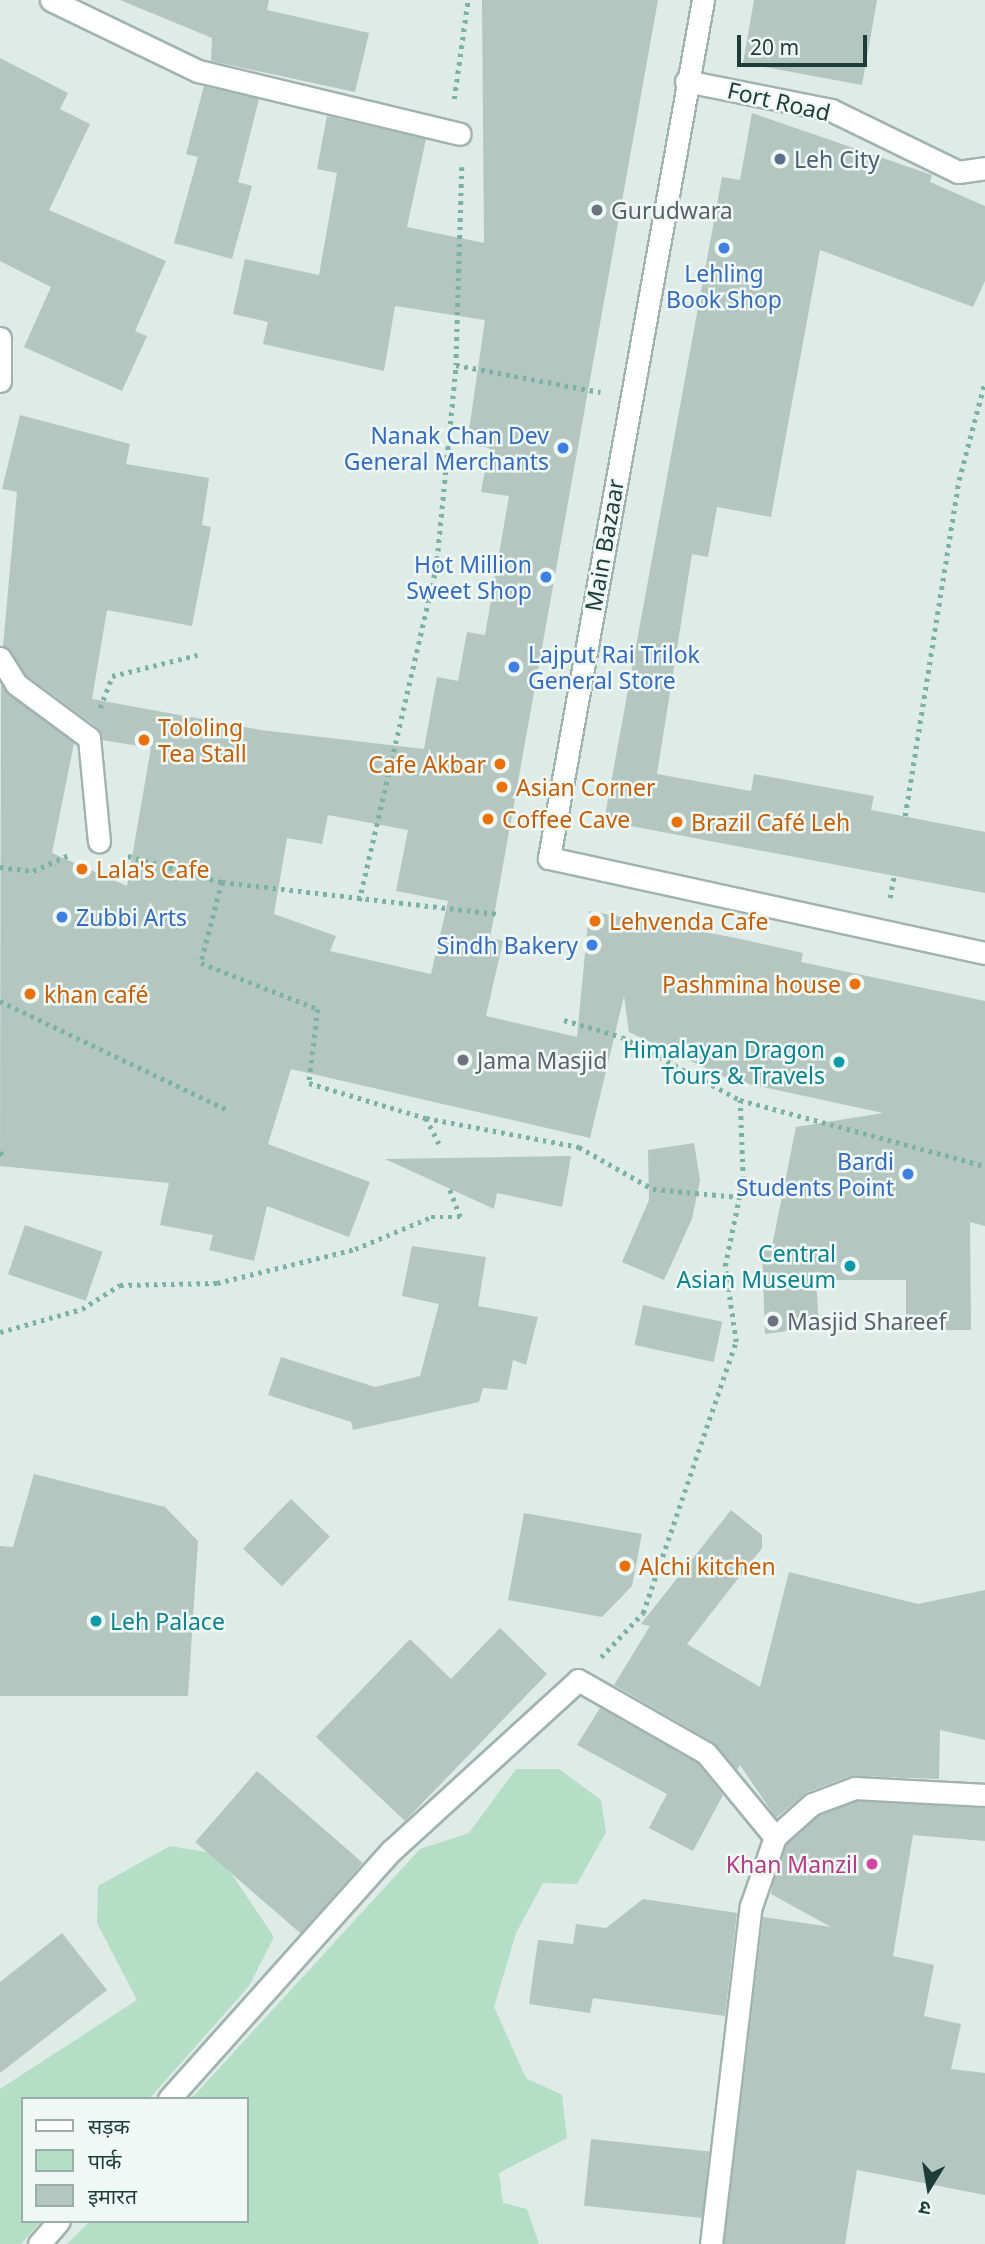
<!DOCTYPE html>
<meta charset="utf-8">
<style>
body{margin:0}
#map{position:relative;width:985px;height:2244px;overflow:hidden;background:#deebe7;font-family:"Noto Sans","Noto Sans Devanagari",sans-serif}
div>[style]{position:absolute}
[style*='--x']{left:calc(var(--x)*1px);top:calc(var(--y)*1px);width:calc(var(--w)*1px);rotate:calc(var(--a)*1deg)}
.green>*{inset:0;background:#b5dec6}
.building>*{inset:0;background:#b3c6c0;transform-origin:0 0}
.path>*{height:4.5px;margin-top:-2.25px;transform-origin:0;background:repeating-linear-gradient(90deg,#7cb1a8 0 3.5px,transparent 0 8.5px)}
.roads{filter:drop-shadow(2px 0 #a1b3af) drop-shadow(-2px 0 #a1b3af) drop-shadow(0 2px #a1b3af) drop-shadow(0 -2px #a1b3af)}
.lane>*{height:21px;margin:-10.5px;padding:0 10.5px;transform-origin:10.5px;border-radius:10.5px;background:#fff}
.street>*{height:21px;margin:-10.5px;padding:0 10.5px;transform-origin:10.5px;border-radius:10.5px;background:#fff}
.dots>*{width:19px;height:19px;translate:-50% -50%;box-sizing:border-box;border:4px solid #eff8f4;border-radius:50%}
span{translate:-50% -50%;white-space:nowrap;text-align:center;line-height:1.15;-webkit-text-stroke:5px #eff8f4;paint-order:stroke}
.street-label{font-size:23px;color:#1e3c38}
.service-label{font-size:23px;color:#4e5e75}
.left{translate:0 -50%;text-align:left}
.worship-label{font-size:23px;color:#5b616d}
.shop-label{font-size:23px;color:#366cbe}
.right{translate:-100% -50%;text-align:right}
.food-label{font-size:23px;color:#c56008}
.culture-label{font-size:23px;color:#0d838f}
.hotel-label{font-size:23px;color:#b23c85}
.legend{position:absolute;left:21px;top:2097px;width:228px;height:126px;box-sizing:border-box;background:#eff8f4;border:2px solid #9bada9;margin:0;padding:9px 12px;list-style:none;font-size:21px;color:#1e3c38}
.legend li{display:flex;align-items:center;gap:14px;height:35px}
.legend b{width:35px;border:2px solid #9bada9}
.north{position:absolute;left:894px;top:2153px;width:70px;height:70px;-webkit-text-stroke:5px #eff8f4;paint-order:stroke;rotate:191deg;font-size:19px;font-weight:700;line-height:28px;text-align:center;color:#1e3c38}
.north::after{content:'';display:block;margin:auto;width:24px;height:32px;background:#1e3c38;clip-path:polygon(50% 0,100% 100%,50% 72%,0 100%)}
.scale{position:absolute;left:737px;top:35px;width:130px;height:32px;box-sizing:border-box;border:4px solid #1e3c38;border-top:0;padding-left:9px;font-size:21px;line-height:24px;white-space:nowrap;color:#1e3c38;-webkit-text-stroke:5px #eff8f4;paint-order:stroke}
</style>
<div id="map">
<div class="green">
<i style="clip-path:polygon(516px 1769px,559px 1769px,601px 1800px,606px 1832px,577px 1884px,543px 1883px,516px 1933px,494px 2007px,526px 2078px,562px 2095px,567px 2138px,499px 2173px,503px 2203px,527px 2209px,539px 2244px,67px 2244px,90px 2221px,247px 2221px,247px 2099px,191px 2099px,420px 1849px,469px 1833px)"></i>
<i style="clip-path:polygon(170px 1846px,218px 1854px,274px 1937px,249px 1986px,149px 2099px,23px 2099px,23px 2221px,41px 2221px,21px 2244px,0 2244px,0 2089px,137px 2000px,97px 1923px,98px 1886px)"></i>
</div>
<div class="building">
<i style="clip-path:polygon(120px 0,269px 0,267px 10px,369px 33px,355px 92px,211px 61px,212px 38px)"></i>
<i style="clip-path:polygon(evenodd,482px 0,658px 0,490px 938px,503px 941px,486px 1016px,577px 1037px,589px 911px,736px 938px,803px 953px,801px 962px,985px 1001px,985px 1226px,970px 1222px,971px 1330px,906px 1330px,906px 1280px,816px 1280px,819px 1327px,765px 1334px,762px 1250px,771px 1251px,796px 1127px,883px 1113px,731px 1080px,629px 1032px,624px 996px,590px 1138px,291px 1069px,268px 1144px,370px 1182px,349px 1237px,267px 1206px,254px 1261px,209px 1250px,213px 1235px,160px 1225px,169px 1183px,0 1166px,1px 685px,74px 743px,52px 853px,127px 886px,151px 748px,102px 740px,97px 727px,26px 675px,3px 646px,17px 492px,2px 489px,20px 415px,130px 444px,126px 464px,209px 478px,202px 525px,211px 527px,192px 626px,107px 610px,92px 699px,261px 730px,424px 749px,437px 677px,458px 681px,467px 632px,485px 635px,509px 496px,481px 492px,489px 448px,467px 444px,485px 320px,395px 306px,384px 371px,263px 344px,268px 322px,233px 314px,245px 259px,319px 275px,337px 173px,317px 169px,327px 116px,426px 139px,407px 227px,484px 243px,482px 0,328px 815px,408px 830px,396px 891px,448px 901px,431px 974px,330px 951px,336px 936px,274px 914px,287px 838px,322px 844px,328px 815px)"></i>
<i style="clip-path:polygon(754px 0,877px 0,862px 85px,743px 63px)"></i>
<i style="clip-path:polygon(0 58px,68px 93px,60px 109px,90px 124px,49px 210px,166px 261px,135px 331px,147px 336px,122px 391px,24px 347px,51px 287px,0 261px)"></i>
<i style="clip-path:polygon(204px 86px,259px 99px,238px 182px,252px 186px,232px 259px,174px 243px,198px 157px,186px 154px)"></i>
<i style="clip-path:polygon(752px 113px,932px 175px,930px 182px,985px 206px,985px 281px,973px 307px,820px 250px,771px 517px,717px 507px,708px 557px,692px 554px,657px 774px,751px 791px,754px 774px,874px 796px,871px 810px,985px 832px,985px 893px,604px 821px,722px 177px,740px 180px)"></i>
<i style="clip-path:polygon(694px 1143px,700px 1180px,692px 1219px,664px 1280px,622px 1262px,649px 1200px,648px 1150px)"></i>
<i style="clip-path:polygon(571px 1156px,562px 1207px,497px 1193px,494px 1209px,385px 1159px)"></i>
<i style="left:25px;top:1225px;width:82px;height:52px;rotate:19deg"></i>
<i style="clip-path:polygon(412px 1246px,486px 1257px,478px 1306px,538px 1317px,526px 1365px,513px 1360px,507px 1390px,483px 1388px,479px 1402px,353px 1430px,351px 1422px,268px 1395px,281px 1357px,375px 1387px,420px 1376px,439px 1304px,402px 1296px)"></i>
<i style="left:643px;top:1305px;width:81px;height:41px;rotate:12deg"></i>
<i style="clip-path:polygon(34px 1474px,165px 1507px,198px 1541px,188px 1696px,0 1696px,0 1546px,13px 1547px)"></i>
<i style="left:291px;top:1499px;width:54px;height:69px;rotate:44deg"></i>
<i style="clip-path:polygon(731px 1510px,762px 1535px,762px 1548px,687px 1644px,760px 1687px,789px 1572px,918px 1604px,985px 1590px,985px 1740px,940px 1730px,939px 1779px,851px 1776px,807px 1792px,776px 1818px,740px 1765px,737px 1770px,713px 1742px,614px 1685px,650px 1626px,641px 1624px)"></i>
<i style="clip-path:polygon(524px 1513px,642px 1534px,632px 1586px,602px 1617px,508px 1600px)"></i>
<i style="clip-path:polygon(500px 1628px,547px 1674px,405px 1821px,316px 1737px,410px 1639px,451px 1679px)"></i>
<i style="clip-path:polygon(600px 1708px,697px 1763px,723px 1795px,693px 1851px,649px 1828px,667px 1794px,577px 1745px)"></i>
<i style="left:257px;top:1771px;width:140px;height:94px;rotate:41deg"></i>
<i style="clip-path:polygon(857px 1801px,985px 1808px,985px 1841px,913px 1835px,893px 1956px,934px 1965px,924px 2016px,961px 2024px,951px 2069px,985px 2073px,985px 2195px,857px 2170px,845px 2244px,724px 2244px,763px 1917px,831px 1927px,771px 1894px,773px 1882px,786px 1845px,819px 1815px)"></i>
<i style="clip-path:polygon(643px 1899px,737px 1913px,725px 2016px,593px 1998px,590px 2013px,529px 2004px,538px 1940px,573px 1944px,576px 1924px,606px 1928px)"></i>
<i style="clip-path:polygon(62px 1933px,107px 1990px,0 2073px,0 1982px)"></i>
<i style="left:591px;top:2139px;width:119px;height:67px;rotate:6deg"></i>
</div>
<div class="path">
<i style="--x:454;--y:99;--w:100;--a:-82"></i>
<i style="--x:462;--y:167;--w:198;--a:91.7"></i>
<i style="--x:456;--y:365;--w:147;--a:10.6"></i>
<i style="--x:100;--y:708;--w:34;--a:-69"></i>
<i style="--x:112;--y:676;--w:88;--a:-13.9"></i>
<i style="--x:905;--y:816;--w:340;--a:-80.9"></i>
<i style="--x:959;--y:480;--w:102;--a:-75.3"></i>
<i style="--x:128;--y:856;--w:98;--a:15.5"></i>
<i style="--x:222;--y:882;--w:278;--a:6.6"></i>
<i style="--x:0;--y:867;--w:33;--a:7"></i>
<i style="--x:33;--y:871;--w:39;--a:-24"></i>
<i style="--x:222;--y:882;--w:84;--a:104.5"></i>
<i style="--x:201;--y:963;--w:126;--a:21.5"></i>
<i style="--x:318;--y:1009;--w:75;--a:96.9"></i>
<i style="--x:309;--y:1083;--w:122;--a:16.7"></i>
<i style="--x:426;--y:1118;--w:29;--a:63"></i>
<i style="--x:890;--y:898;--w:22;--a:-80"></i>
<i style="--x:359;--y:901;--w:342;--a:-77"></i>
<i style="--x:436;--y:568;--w:204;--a:-84.4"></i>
<i style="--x:0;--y:1001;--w:252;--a:25.6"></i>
<i style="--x:564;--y:1020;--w:60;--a:16.3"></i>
<i style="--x:622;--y:1037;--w:134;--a:28.1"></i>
<i style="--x:426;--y:1118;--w:156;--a:10.7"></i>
<i style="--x:579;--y:1147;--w:85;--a:29.6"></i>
<i style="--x:653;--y:1189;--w:86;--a:5.3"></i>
<i style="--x:0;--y:1152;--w:6;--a:45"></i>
<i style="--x:0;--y:1332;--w:85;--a:-15.7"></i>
<i style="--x:82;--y:1309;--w:45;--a:-32.3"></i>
<i style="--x:120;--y:1285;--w:97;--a:-1.2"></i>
<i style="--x:217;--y:1283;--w:142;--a:-13.8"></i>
<i style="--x:355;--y:1249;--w:82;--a:-22.8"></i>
<i style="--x:431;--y:1217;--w:29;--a:0"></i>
<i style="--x:460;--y:1217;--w:31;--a:-111"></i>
<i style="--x:601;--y:1657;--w:61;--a:-46.3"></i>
<i style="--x:643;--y:1613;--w:287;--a:-71.1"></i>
<i style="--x:736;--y:1342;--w:77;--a:-98.2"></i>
<i style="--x:725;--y:1266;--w:89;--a:-78.3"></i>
<i style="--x:743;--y:1179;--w:79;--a:-92.2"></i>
<i style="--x:740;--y:1100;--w:254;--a:15.1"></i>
</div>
<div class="roads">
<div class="lane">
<i style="--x:169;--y:2099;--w:333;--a:-48.2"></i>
<i style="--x:391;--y:1851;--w:253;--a:-42.4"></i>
<i style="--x:39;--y:2244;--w:30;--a:-49"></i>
<i style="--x:711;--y:2244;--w:340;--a:-83.3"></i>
<i style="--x:751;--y:1906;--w:73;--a:-70.8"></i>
</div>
<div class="street">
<i style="--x:51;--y:0;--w:163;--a:25.8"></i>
<i style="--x:198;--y:71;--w:269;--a:13.5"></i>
<i style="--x:703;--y:0;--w:872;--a:100.18"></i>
<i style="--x:549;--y:858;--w:446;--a:12.3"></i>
<i style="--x:686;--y:81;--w:148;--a:11.3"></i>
<i style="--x:831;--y:110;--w:141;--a:26"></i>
<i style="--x:958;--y:172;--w:27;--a:-8"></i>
<i style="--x:0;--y:338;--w:43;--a:90"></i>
<i style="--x:0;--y:658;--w:31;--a:58"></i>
<i style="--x:16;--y:684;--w:91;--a:36.5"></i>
<i style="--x:89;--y:738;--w:104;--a:84.5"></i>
<i style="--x:578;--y:1680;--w:147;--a:29.7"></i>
<i style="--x:706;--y:1753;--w:109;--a:50.6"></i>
<i style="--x:775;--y:1837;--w:50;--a:-41.7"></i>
<i style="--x:812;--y:1804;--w:46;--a:-20.4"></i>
<i style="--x:855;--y:1788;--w:130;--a:3.1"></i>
</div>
</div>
<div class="dots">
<i style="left:780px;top:159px;background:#5c6f8a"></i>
<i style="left:597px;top:210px;background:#6b7280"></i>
<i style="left:724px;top:248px;background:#3f7fe0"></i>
<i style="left:563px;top:448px;background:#3f7fe0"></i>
<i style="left:546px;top:577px;background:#3f7fe0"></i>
<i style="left:514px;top:667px;background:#3f7fe0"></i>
<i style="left:144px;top:740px;background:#e8710a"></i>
<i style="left:500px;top:764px;background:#e8710a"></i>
<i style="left:502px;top:787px;background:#e8710a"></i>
<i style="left:488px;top:819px;background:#e8710a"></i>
<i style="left:677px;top:822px;background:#e8710a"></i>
<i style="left:82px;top:869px;background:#e8710a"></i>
<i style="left:62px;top:917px;background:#3f7fe0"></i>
<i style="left:595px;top:921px;background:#e8710a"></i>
<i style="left:592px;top:945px;background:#3f7fe0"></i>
<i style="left:855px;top:984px;background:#e8710a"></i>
<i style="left:30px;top:994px;background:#e8710a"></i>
<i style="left:463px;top:1060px;background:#6b7280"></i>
<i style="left:839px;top:1062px;background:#0f9aa8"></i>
<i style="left:908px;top:1174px;background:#3f7fe0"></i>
<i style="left:850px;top:1266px;background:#0f9aa8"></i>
<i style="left:773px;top:1321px;background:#6b7280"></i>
<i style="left:625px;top:1566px;background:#e8710a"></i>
<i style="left:96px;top:1621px;background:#0f9aa8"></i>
<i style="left:872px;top:1864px;background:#d1479c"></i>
</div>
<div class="street-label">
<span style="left:779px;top:101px;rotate:13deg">Fort Road</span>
<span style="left:604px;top:545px;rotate:-80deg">Main Bazaar</span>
</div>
<div class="service-label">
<span class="left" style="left:794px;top:159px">Leh City</span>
</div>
<div class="worship-label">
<span class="left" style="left:611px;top:210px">Gurudwara</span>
<span class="left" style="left:477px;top:1060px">Jama Masjid</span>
<span class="left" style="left:787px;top:1321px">Masjid Shareef</span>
</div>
<div class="shop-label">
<span style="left:724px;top:286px">Lehling<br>Book Shop</span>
<span class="right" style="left:549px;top:448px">Nanak Chan Dev<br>General Merchants</span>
<span class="right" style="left:532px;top:577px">Hot Million<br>Sweet Shop</span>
<span class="left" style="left:528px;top:667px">Lajput Rai Trilok<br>General Store</span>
<span class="left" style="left:76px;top:917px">Zubbi Arts</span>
<span class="right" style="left:578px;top:945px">Sindh Bakery</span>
<span class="right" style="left:894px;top:1174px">Bardi<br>Students Point</span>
</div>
<div class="food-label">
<span class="left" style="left:158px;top:740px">Tololing<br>Tea Stall</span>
<span class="right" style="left:486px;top:764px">Cafe Akbar</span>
<span class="left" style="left:516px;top:787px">Asian Corner</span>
<span class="left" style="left:502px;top:819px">Coffee Cave</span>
<span class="left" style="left:691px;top:822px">Brazil Café Leh</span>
<span class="left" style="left:96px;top:869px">Lala's Cafe</span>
<span class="left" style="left:609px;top:921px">Lehvenda Cafe</span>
<span class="right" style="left:841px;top:984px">Pashmina house</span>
<span class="left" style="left:44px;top:994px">khan café</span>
<span class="left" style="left:639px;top:1566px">Alchi kitchen</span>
</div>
<div class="culture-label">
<span class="right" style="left:825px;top:1062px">Himalayan Dragon<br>Tours &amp; Travels</span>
<span class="right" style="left:836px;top:1266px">Central<br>Asian Museum</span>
<span class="left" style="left:110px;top:1621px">Leh Palace</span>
</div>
<div class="hotel-label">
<span class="right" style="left:858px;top:1864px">Khan Manzil</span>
</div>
<ul class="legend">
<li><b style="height:9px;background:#fff"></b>सड़क</li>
<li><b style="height:19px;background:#b5dec6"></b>पार्क</li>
<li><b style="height:19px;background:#b3c6c0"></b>इमारत</li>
</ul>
<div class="north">उ</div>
<div class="scale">20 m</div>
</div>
